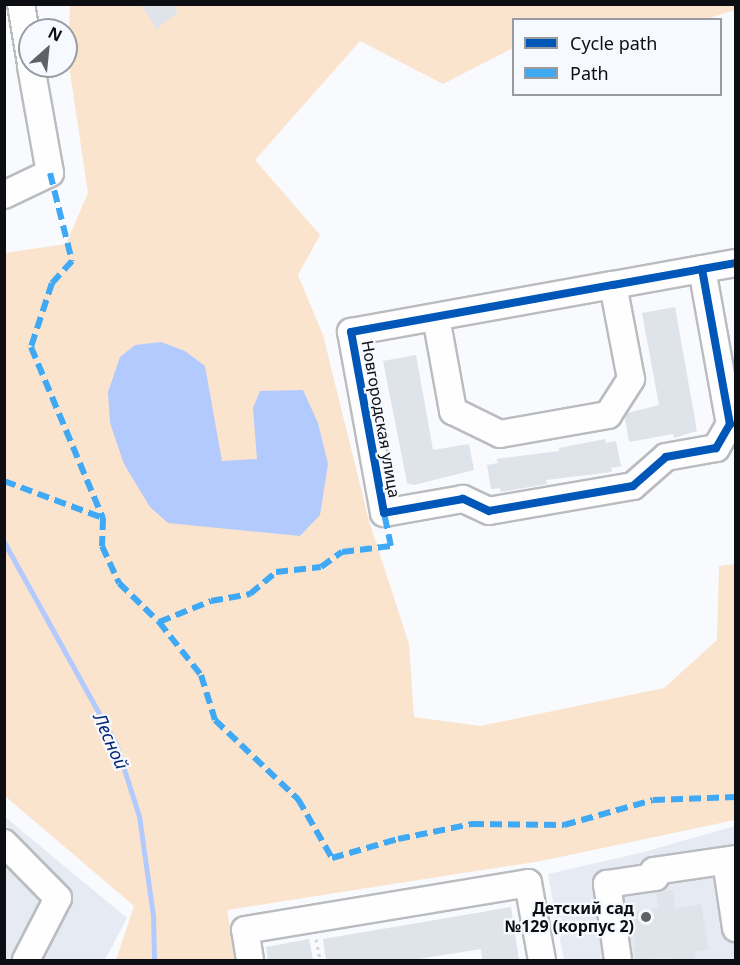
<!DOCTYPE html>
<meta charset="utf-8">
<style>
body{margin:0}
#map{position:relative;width:740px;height:965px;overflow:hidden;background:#f8fafd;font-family:"Noto Sans",sans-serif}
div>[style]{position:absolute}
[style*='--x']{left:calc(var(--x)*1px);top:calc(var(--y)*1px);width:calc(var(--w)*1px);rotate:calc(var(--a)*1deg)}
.built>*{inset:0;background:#e6ebf3}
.green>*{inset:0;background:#fbe4cd}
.water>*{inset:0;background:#b2cafe}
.stream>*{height:5px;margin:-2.5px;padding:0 2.5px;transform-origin:2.5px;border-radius:2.5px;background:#b2cafe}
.building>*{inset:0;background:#dfe3ea}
.path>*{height:3px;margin-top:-1.5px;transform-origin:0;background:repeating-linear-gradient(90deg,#d5d5d7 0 3px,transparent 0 7.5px)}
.roads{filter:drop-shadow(2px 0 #babcc0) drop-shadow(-2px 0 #babcc0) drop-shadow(0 2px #babcc0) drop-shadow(0 -2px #babcc0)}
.minor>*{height:26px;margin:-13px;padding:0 13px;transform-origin:13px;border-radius:13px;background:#fefeff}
.quiet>*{height:6px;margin-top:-3px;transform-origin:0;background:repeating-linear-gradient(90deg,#3fa9f5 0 12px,transparent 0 18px)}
.cycleway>*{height:8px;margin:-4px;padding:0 4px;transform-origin:4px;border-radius:4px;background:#0057b8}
.dots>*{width:16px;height:16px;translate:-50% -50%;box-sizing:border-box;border:3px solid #f6f9ff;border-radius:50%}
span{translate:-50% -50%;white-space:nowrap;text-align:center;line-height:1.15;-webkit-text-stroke:4.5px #f6f9ff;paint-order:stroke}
.street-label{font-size:16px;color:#0c0e13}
.poi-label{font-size:16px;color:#0c0e13;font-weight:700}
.right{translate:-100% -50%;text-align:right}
.water-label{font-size:18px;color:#072372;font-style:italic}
.frame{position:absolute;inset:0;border:6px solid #0c0e13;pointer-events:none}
.legend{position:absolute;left:512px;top:18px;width:210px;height:78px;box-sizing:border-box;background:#f6f9ff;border:2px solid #989ba1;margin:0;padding:8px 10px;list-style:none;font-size:18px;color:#0c0e13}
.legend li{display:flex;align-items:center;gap:12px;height:30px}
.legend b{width:30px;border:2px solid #989ba1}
.north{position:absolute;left:18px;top:18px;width:60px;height:60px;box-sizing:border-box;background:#f6f9ff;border:2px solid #989ba1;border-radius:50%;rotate:27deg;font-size:16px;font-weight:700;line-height:24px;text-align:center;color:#0c0e13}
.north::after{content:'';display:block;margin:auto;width:21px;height:27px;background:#5f6165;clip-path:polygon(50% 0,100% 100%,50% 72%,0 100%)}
</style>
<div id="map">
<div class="built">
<i style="clip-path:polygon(4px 816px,127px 918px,105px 960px,5px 960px)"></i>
<i style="clip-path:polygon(735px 826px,735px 960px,564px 960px,548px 874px,640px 853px)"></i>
</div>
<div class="green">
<i style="clip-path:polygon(70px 5px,735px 5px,735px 10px,706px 19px,514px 20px,513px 48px,443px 84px,360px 41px,255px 160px,320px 235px,298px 275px,323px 335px,369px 521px,409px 644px,414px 717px,480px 726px,664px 688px,717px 640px,719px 566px,735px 564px,735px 820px,541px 861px,227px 910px,235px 960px,116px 960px,134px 906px,5px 796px,5px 253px,66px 244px,88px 193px,68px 59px)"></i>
</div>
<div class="water">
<i style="clip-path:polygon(161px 342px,185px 351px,205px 366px,222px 461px,257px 459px,253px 408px,260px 391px,303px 390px,318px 423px,328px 464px,320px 515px,300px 536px,168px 523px,150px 507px,124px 464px,110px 423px,108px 392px,120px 357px,135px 345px)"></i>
</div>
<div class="stream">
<i style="--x:4;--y:542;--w:231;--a:61"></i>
<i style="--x:116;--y:744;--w:76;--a:72.3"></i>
<i style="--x:139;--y:816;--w:100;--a:82"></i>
<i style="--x:153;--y:915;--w:45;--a:88.7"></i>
</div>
<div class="building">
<i style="clip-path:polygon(141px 4px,173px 4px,178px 13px,156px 29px)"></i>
<i style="clip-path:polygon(675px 307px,697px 431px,674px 438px,673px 434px,629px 442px,624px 414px,659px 405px,642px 313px)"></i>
<i style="clip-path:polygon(416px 355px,433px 450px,469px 444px,474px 470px,414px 485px,407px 483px,383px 361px)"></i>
<i style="clip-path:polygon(605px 439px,606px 443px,616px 441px,621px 466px,611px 468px,612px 472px,546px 480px,547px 484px,501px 492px,500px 488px,491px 489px,487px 465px,498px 463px,497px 459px,559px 451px,559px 448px)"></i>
<i style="clip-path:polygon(673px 890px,675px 909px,701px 904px,709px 950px,695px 952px,696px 960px,670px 960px,670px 957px,635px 960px,633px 946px,636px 946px,628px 913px,659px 908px,656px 893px)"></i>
<i style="clip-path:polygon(511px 907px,519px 960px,482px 960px,481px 949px,412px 960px,326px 960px,323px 939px)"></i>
<i style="clip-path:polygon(309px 939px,313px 960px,268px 960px,266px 947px)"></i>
</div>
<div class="path">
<i style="--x:316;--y:939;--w:21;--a:79"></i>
</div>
<div class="roads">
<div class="minor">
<i style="--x:21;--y:4;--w:55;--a:80.5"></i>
<i style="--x:4;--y:195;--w:51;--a:-25.6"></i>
<i style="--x:50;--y:173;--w:109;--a:-100.1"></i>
<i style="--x:702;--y:269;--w:158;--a:79.8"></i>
<i style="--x:730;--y:424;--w:28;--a:120"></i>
<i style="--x:716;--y:448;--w:51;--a:169.8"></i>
<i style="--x:666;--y:457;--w:44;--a:138.7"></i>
<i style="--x:633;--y:486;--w:146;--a:170.2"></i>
<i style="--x:489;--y:511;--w:29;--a:-155"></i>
<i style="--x:463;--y:499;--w:80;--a:170"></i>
<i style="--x:384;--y:513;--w:184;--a:-100.3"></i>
<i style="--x:351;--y:332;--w:266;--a:-10.2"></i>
<i style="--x:613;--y:285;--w:90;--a:-10.2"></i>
<i style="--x:702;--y:269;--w:35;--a:-10"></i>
<i style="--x:436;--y:317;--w:96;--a:79.7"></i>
<i style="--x:453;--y:411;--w:52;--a:26.1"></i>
<i style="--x:500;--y:434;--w:110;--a:-10"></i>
<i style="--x:608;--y:415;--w:43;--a:-57.4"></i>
<i style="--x:631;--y:379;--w:96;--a:-100.8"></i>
<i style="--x:4;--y:843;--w:77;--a:45.5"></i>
<i style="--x:58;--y:898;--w:70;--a:117.3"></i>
<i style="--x:726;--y:861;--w:68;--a:81.5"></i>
<i style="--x:250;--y:960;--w:30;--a:-99"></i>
<i style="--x:245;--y:930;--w:287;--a:-9.4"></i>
<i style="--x:528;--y:883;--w:78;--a:79.7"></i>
<i style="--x:618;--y:960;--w:77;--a:-98.2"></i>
<i style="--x:607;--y:884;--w:49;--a:-8.3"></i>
<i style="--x:655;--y:877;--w:6;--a:-99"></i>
<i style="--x:654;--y:871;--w:83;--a:-8.3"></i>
</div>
</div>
<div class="quiet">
<i style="--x:50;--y:173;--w:91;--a:76"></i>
<i style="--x:72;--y:261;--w:30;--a:132"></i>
<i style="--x:52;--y:283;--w:67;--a:108.2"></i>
<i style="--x:31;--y:347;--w:186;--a:67.2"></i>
<i style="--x:4;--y:481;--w:106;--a:20.5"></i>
<i style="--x:103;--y:518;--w:28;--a:92"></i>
<i style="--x:102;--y:546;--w:41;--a:65.3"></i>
<i style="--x:119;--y:583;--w:56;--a:44.3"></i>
<i style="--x:159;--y:622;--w:68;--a:51.6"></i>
<i style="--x:201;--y:675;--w:47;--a:72.7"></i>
<i style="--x:215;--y:720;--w:115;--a:43.6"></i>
<i style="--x:298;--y:799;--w:68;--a:60"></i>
<i style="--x:332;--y:858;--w:69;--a:-16.1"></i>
<i style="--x:398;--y:839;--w:76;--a:-11.5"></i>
<i style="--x:472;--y:824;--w:92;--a:0.6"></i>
<i style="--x:564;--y:825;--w:92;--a:-15.7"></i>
<i style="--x:653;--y:800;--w:83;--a:-2.1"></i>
<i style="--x:159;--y:622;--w:56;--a:-22"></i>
<i style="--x:211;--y:601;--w:40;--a:-10"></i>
<i style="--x:250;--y:594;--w:34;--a:-40"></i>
<i style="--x:276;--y:572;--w:45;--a:-6.3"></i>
<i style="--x:321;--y:567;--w:26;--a:-36"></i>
<i style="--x:342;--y:552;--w:49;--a:-7"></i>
<i style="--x:391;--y:546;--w:34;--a:-102"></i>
</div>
<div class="cycleway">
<i style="--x:702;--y:269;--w:158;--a:79.8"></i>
<i style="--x:730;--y:424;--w:28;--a:120"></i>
<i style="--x:716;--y:448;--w:51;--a:169.8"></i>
<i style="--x:666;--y:457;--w:44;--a:138.7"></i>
<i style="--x:633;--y:486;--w:146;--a:170.2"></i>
<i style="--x:489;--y:511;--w:29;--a:-155"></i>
<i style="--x:463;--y:499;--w:80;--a:170"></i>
<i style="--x:384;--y:513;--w:184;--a:-100.3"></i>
<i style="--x:351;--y:332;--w:266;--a:-10.2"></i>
<i style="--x:613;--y:285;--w:90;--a:-10.2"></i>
<i style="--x:702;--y:269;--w:35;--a:-10"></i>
</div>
<div class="dots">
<i style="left:646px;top:917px;background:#5f6165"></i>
</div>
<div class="street-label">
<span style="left:381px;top:419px;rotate:80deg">Новгородская улица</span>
</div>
<div class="poi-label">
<span class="right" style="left:634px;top:917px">Детский сад<br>№129 (корпус 2)</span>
</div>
<div class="water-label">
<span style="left:111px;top:741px;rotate:66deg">Лесной</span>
</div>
<div class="frame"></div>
<ul class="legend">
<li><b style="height:8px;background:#0057b8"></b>Cycle path</li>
<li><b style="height:8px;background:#3fa9f5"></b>Path</li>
</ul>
<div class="north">N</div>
</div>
